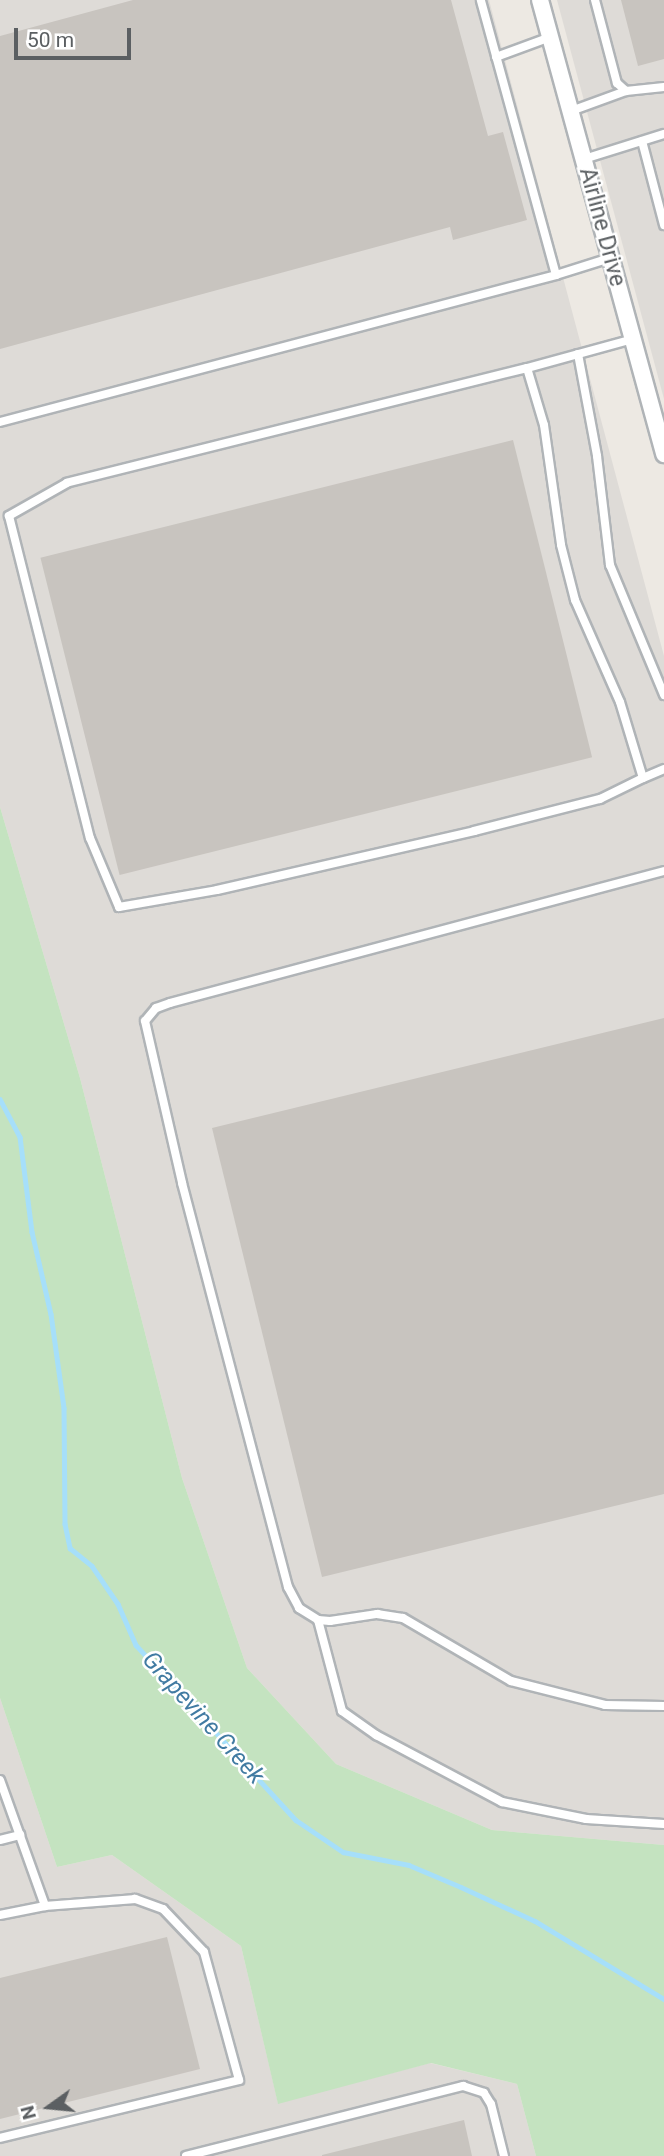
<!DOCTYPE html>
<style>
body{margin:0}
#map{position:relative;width:664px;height:2156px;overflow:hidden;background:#ede9e3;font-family:Roboto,sans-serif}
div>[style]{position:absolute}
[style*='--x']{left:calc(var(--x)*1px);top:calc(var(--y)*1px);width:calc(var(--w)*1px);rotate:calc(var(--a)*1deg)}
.industrial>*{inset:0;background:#dedbd7}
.green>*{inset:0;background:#c4e3c0}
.stream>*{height:4.5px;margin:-2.25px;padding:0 2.25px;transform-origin:2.25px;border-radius:2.25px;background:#a6dffa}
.building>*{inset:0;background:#c8c4bf;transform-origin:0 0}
.roads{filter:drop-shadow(2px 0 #b0b4b7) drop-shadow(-2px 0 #b0b4b7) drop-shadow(0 2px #b0b4b7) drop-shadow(0 -2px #b0b4b7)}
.service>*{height:8px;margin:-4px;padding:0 4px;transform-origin:4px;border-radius:4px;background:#fff}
.minor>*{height:16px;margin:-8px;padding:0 8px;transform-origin:8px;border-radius:8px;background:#fff}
span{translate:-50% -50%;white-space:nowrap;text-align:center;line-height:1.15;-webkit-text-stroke:5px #fff;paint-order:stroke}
.street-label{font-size:23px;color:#5b5f62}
.water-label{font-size:24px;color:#417ba2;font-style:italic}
.north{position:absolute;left:14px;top:2072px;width:70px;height:70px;-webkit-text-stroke:5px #fff;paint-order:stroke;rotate:255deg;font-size:19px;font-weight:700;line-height:28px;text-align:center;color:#5b5f62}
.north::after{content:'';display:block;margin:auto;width:24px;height:32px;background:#5b5f62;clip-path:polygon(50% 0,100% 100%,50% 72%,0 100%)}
.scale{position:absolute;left:14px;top:28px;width:117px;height:32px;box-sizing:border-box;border:4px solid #5b5f62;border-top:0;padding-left:9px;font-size:21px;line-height:24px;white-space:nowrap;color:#5b5f62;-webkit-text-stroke:5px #fff;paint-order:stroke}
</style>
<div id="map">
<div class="industrial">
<i style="clip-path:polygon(0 0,489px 0,664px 656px,664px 1845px,492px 1830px,336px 1764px,247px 1668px,182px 1478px,80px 1078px,0 807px)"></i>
<i style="clip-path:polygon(557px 0,664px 0,664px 399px)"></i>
<i style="clip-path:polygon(0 1698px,57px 1867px,112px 1855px,241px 1946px,278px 2103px,430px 2063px,517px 2084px,536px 2156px,0 2156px)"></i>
</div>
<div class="green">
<i style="clip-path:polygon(0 807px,80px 1078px,182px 1478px,247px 1668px,336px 1764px,492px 1830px,664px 1845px,664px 2156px,536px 2156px,517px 2084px,431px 2063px,278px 2104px,241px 1946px,112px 1855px,57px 1867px,0 1698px)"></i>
</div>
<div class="stream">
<i style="--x:0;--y:1099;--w:43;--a:62.2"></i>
<i style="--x:20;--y:1137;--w:96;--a:82.8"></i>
<i style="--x:32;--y:1232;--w:84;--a:77"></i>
<i style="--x:51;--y:1314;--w:95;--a:82.1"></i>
<i style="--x:64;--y:1408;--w:116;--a:89.5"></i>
<i style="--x:65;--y:1524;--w:25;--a:78"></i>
<i style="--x:70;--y:1548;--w:28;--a:39"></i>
<i style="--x:92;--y:1566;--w:46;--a:55.6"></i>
<i style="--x:118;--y:1604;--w:45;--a:66.3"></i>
<i style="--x:136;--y:1645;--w:237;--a:47.6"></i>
<i style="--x:296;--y:1820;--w:57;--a:34.2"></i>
<i style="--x:343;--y:1852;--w:67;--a:11.1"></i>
<i style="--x:409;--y:1865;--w:56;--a:22.9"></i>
<i style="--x:461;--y:1887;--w:81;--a:24.7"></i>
<i style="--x:535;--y:1921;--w:151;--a:31.2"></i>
</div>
<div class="building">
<i style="clip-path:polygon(133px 0,451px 0,488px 136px,503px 132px,527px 220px,453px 240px,450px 227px,0 349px,0 36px)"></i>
<i style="clip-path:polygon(621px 0,664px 0,664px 59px,638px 66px)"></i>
<i style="left:513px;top:440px;width:327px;height:487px;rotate:76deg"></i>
<i style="clip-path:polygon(664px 1018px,664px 1494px,322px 1577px,212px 1128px)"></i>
<i style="clip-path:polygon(167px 1937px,200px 2069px,0 2119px,0 1978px)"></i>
<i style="clip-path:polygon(464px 2120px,472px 2156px,322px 2156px,322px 2155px)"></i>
</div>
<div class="roads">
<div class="service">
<i style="--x:595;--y:0;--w:86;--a:75.2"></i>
<i style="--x:617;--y:83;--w:12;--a:42"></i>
<i style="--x:626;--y:91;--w:38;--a:-6"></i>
<i style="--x:496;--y:57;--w:58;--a:-20.3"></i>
<i style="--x:571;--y:111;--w:59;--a:-20"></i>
<i style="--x:642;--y:141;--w:87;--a:75.3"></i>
<i style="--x:584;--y:159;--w:84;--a:-17.4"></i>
<i style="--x:556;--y:275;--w:57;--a:-17.5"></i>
<i style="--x:633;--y:339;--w:110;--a:164.7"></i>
<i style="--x:527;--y:368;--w:59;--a:73.4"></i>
<i style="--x:544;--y:425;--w:121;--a:81.9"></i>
<i style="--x:561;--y:545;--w:57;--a:75.7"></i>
<i style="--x:575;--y:600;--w:111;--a:66.2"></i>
<i style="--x:620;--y:702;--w:79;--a:73.2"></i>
<i style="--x:643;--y:778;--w:23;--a:-23"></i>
<i style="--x:578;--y:354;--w:104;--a:79.4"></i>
<i style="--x:597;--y:456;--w:110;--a:83.2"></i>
<i style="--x:610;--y:565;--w:141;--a:67.4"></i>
<i style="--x:527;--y:368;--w:474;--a:166"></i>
<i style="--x:67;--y:483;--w:67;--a:150.4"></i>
<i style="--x:9;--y:516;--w:332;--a:75.9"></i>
<i style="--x:90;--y:838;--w:75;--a:67.2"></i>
<i style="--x:119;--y:907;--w:99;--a:-9.8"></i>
<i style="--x:217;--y:890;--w:264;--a:-12.9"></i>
<i style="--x:474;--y:831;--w:130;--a:-14.3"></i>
<i style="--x:600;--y:799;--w:48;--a:-26"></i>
<i style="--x:0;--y:422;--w:575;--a:-14.81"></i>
<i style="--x:556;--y:275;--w:285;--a:-105.3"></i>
<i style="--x:664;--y:871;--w:511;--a:165.04"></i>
<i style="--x:170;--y:1003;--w:15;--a:160"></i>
<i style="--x:156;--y:1008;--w:17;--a:130"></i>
<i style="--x:145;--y:1021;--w:166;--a:77.1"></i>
<i style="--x:182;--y:1183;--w:418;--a:75.3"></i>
<i style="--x:288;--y:1587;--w:24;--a:62"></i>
<i style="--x:299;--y:1608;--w:22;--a:32"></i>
<i style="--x:318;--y:1620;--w:12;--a:5"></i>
<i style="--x:330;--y:1621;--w:48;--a:-8.5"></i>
<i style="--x:377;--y:1614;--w:26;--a:9"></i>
<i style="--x:403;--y:1618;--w:125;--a:30.3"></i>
<i style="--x:511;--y:1681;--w:97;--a:14.3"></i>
<i style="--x:605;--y:1705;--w:59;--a:1"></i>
<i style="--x:318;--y:1620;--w:94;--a:75.2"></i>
<i style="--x:342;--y:1711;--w:42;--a:35.2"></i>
<i style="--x:376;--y:1735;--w:143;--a:28"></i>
<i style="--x:502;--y:1802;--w:86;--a:11.4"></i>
<i style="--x:586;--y:1819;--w:78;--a:3.7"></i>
<i style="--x:0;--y:1780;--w:134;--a:70.3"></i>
<i style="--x:45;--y:1906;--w:46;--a:168.7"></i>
<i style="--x:0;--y:1840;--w:21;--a:-14"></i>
<i style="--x:0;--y:2138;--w:246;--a:-13.6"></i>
<i style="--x:239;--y:2080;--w:133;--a:-105.3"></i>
<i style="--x:204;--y:1952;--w:59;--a:-133.6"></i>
<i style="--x:163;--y:1909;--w:30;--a:-160"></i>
<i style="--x:135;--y:1899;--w:90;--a:175.6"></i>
<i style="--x:186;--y:2156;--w:286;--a:-14.2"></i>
<i style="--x:463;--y:2086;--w:22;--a:18"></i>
<i style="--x:484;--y:2093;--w:13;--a:58"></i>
<i style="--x:491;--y:2104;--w:54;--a:76"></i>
</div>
<div class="minor">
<i style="--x:540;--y:0;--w:471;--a:74.7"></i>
</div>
</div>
<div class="street-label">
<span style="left:602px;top:227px;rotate:75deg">Airline Drive</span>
</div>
<div class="water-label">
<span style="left:203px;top:1718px;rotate:48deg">Grapevine Creek</span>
</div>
<div class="north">N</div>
<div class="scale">50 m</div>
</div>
